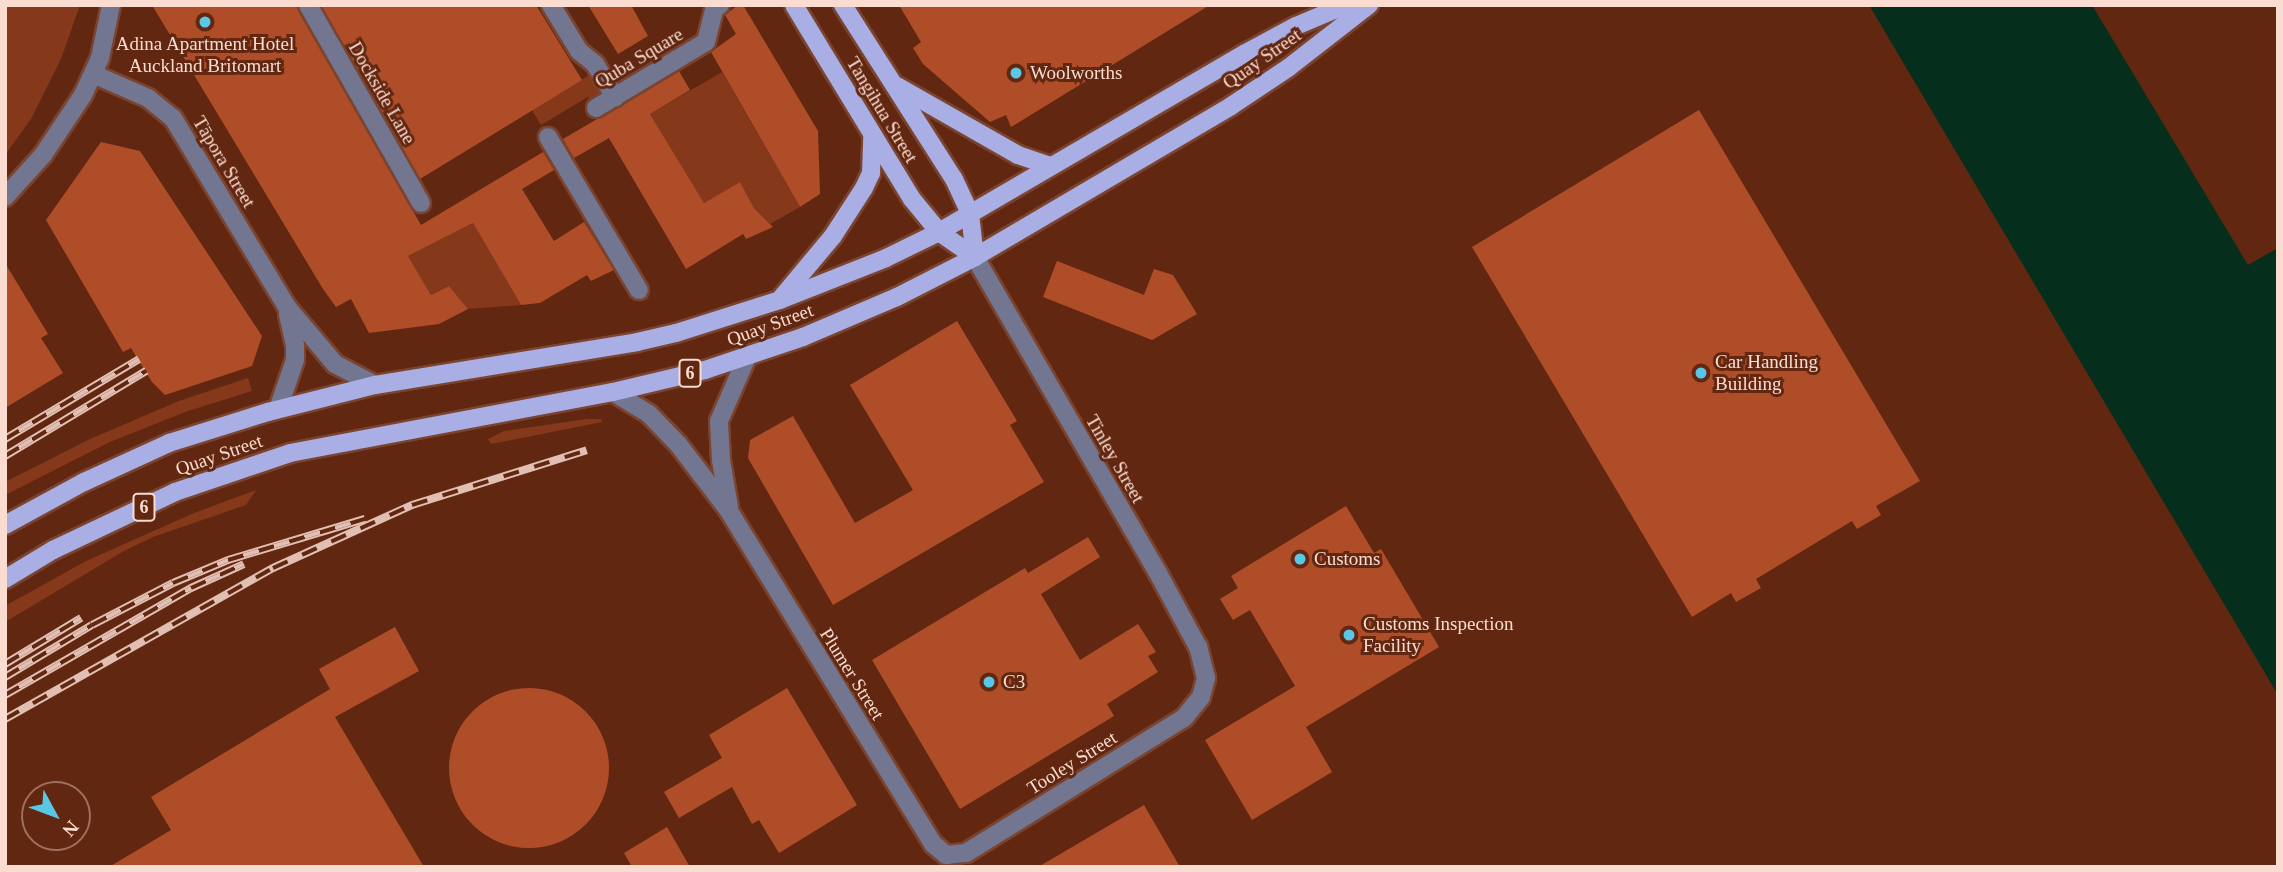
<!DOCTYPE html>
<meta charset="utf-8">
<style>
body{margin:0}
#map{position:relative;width:2283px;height:872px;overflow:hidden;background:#622711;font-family:"Times New Roman",serif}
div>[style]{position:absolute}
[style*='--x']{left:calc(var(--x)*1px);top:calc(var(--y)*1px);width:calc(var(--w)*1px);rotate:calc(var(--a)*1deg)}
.green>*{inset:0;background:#86381b}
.water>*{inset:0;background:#062e1d}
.building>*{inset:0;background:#b04d29}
.round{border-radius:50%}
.roads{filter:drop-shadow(2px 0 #7a4430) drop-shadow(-2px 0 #7a4430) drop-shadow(0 2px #7a4430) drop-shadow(0 -2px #7a4430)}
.minor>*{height:18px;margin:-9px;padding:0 9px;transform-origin:9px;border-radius:9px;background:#737691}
.major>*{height:18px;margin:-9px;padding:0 9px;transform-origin:9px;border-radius:9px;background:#a9aee4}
.rail>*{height:8px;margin-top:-4px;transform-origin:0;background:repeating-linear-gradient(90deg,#622711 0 16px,#e1bfb2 0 32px);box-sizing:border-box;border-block:2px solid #e1bfb2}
.dots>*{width:19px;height:19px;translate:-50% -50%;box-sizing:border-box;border:4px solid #622711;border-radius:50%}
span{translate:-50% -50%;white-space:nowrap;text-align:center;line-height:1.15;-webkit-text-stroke:6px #622711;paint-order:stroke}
.shield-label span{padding:2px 5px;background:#622711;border:2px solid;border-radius:5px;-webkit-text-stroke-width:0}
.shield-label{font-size:18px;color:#fadcd1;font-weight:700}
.poi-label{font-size:19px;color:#fadcd1}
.left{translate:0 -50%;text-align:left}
.street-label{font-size:19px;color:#fadcd1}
.frame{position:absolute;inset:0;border:7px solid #fadcd1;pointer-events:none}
.north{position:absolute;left:21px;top:781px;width:70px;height:70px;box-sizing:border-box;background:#622711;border:2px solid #9f6f5e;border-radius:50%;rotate:131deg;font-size:19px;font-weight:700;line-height:28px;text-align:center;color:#fadcd1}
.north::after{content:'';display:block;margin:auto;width:24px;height:32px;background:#5bc7e7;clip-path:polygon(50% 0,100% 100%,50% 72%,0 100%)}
</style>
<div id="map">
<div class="green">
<i style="clip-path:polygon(5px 5px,80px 5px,61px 59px,31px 119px,5px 155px)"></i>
<i style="clip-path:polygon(722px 72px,800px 207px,770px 224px,754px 208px,740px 182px,704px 203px,650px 114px)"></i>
<i style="clip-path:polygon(591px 74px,602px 94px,591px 100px,588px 97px,541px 125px,532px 110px)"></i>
<i style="clip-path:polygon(473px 223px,521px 305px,468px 309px,449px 286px,431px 295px,408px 256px)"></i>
<i style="clip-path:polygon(248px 378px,252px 391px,188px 411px,110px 442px,5px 495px,5px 482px,90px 439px,179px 401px)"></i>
<i style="clip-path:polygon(586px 419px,601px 419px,602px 422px,491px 444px,488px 439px,504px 431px)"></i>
<i style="clip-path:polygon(256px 490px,246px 505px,153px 537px,124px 551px,5px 622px,5px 606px,86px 561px,194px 513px)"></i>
</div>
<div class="water">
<i style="clip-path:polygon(1869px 5px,2092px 5px,2248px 265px,2278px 248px,2278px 695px)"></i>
</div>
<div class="building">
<i style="clip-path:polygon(152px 5px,297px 5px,421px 225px,543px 152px,554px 170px,522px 189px,554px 241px,584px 222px,614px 270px,591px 281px,587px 275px,540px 303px,521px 305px,473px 223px,408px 256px,431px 295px,449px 286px,468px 309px,439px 324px,369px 333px,351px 299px,336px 307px,323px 289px)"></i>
<i style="clip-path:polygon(321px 5px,536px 5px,582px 80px,420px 179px)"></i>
<i style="clip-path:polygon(588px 5px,631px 5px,648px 36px,618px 54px)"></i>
<i style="clip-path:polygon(738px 5px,743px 5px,818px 131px,820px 194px,800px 207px,711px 52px,736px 34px,725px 15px)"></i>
<i style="clip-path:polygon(899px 5px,1210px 5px,1011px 127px,1006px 115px,990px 122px,923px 64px,913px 48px,921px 42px)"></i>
<i style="clip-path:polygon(679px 71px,690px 90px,650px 114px,704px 203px,740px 182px,754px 208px,773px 227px,746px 239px,743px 234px,686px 269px,609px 138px,574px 158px,563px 139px)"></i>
<i style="clip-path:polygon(1699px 110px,1920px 481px,1876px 506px,1881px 515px,1857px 529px,1852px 521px,1756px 579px,1761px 588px,1736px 602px,1731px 593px,1692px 617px,1472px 247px)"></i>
<i style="clip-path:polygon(101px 142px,140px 151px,262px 336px,252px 366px,165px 395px,152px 382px,131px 348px,123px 352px,46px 220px)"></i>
<i style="clip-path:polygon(1057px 261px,1144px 295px,1154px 269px,1173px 275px,1197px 314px,1152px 340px,1043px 297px)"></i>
<i style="clip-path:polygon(5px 263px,48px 334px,41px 338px,63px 373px,5px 408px)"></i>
<i style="clip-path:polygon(957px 321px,1017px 421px,1010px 425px,1044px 482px,833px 605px,748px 458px,750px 440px,793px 416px,855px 523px,913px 490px,850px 385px)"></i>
<i style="clip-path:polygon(1346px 506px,1374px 553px,1381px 549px,1439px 647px,1306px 727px,1332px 772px,1252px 820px,1205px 740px,1295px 686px,1250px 610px,1233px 620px,1220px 599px,1238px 588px,1231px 576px)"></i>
<i style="clip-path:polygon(1088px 537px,1100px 557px,1041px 594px,1080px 660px,1138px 624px,1156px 652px,1148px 656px,1158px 672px,1107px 704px,1114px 716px,960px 809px,872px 660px,1025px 568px,1028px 573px)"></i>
<i style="clip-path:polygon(395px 627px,419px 671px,335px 717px,424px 867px,109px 867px,171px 830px,151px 797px,330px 689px,319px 669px)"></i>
<i class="round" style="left:449px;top:688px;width:160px;height:160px"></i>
<i style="clip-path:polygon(787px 688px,857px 805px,779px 853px,759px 820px,752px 824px,732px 787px,679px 818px,664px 792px,722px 758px,709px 735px)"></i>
<i style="clip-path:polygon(1144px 805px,1180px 867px,1038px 867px)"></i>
<i style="clip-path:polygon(667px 827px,690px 867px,632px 867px,624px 853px)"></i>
</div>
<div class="roads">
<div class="minor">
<i style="--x:308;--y:5;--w:228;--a:60.3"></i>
<i style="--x:551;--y:5;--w:54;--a:58.7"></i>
<i style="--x:579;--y:51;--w:21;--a:39"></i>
<i style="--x:595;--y:64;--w:39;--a:59"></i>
<i style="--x:93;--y:74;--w:60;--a:23.6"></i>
<i style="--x:148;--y:98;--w:32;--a:39"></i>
<i style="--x:173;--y:118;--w:221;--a:58.9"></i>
<i style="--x:287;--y:307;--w:75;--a:49.9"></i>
<i style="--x:335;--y:364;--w:45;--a:27.7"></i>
<i style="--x:596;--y:108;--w:128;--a:-31"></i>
<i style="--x:706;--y:42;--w:34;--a:-76"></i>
<i style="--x:714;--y:9;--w:7;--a:-34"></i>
<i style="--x:548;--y:137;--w:178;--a:59.3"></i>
<i style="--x:5;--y:197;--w:57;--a:-47.9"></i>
<i style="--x:43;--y:155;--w:72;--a:-56.3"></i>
<i style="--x:83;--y:95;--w:41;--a:-65.3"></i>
<i style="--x:100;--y:58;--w:54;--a:-78.3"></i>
<i style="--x:613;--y:392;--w:42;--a:31.4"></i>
<i style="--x:649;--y:414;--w:42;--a:46"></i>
<i style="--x:678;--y:444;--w:84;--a:52.7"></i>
<i style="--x:729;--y:511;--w:391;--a:58.5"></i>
<i style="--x:933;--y:844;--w:17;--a:40"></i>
<i style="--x:946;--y:855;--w:20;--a:-6"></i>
<i style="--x:966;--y:853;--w:256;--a:-31.8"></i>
<i style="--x:1184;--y:718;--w:27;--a:-51"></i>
<i style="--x:1201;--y:697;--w:20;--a:-75"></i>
<i style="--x:1206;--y:678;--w:32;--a:-104"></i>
<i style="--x:1198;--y:647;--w:84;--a:-118.4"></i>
<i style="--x:1158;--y:573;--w:365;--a:-120.1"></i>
<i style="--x:278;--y:409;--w:52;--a:-70.9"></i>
<i style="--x:295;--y:360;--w:15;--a:-90"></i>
<i style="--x:295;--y:345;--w:32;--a:-103"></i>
<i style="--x:729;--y:507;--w:48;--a:-99.7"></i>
<i style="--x:721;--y:460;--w:39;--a:-93"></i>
<i style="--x:719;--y:421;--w:70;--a:-66.4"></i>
</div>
<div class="major">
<i style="--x:794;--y:5;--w:227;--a:58.7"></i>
<i style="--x:912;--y:199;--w:43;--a:50.7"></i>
<i style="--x:939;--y:232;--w:44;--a:34.8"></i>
<i style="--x:843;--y:5;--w:206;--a:57.5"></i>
<i style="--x:954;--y:179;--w:38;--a:65"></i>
<i style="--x:970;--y:214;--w:43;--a:83.4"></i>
<i style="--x:897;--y:86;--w:139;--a:29.7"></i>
<i style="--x:1018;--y:155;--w:34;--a:19"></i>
<i style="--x:782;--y:297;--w:80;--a:-50.1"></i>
<i style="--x:833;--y:236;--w:57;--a:-57.1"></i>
<i style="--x:864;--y:188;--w:17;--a:-65"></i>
<i style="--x:871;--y:173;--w:35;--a:-88"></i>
<i style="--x:5;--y:525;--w:90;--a:-28.6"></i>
<i style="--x:84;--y:482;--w:94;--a:-24.6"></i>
<i style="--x:169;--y:443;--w:104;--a:-17.4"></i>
<i style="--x:268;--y:412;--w:110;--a:-14.2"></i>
<i style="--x:375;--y:385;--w:266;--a:-9.3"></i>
<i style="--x:637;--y:342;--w:40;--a:-13"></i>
<i style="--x:676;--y:333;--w:109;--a:-17.6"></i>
<i style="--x:780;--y:300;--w:114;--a:-21.6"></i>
<i style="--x:886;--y:258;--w:59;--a:-26.1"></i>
<i style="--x:939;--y:232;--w:353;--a:-30.3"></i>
<i style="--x:1244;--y:54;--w:59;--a:-28.3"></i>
<i style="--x:1296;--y:26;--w:54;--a:-22.8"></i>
<i style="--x:5;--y:579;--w:56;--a:-31.1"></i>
<i style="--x:53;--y:550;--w:135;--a:-25.4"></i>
<i style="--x:175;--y:492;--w:121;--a:-18.7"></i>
<i style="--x:290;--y:453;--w:329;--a:-10.7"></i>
<i style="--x:613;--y:392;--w:95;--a:-13.4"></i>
<i style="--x:705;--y:370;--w:103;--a:-18.6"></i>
<i style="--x:803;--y:337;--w:102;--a:-23.1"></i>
<i style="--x:897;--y:297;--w:88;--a:-27.1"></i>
<i style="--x:975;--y:257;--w:297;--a:-30.5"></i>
<i style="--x:1231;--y:106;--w:69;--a:-33.7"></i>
<i style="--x:1288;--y:68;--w:103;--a:-37.9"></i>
</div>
</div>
<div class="rail">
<i style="--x:5;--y:439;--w:156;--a:-30.8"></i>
<i style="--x:5;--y:456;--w:165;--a:-31.1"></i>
<i style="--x:5;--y:664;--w:89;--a:-31.2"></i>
<i style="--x:5;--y:677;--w:101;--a:-30.9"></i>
<i style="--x:92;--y:625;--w:91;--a:-27.4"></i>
<i style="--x:173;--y:583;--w:60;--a:-22.7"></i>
<i style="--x:228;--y:560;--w:143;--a:-16.7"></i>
<i style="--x:5;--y:695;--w:215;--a:-29.9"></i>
<i style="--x:191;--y:588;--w:58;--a:-24.4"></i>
<i style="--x:5;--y:719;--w:308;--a:-29.4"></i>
<i style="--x:273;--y:568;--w:153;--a:-24.4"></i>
<i style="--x:412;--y:505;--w:183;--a:-17.4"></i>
</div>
<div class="dots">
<i style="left:205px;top:22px;background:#5bc7e7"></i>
<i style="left:1016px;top:73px;background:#5bc7e7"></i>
<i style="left:1701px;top:373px;background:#5bc7e7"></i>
<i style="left:1300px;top:559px;background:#5bc7e7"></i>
<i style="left:1349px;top:635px;background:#5bc7e7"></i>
<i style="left:989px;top:682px;background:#5bc7e7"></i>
</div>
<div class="shield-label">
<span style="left:690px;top:373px">6</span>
<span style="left:144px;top:507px">6</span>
</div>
<div class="poi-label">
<span style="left:205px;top:55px">Adina Apartment Hotel<br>Auckland Britomart</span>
<span class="left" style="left:1030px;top:73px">Woolworths</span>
<span class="left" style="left:1715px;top:373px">Car Handling<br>Building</span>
<span class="left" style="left:1314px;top:559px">Customs</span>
<span class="left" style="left:1363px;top:635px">Customs Inspection<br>Facility</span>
<span class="left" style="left:1003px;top:682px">C3</span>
</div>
<div class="street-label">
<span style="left:639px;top:58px;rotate:-31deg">Quba Square</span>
<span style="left:1262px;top:59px;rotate:-35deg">Quay Street</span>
<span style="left:382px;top:93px;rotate:60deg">Dockside Lane</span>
<span style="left:882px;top:110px;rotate:59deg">Tangihua Street</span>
<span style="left:224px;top:162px;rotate:59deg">Tāpora Street</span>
<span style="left:770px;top:325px;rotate:-20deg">Quay Street</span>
<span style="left:219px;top:455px;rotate:-19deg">Quay Street</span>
<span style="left:1115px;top:459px;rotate:60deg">Tinley Street</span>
<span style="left:852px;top:674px;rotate:58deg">Plumer Street</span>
<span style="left:1072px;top:763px;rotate:-32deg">Tooley Street</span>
</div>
<div class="frame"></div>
<div class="north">N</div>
</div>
